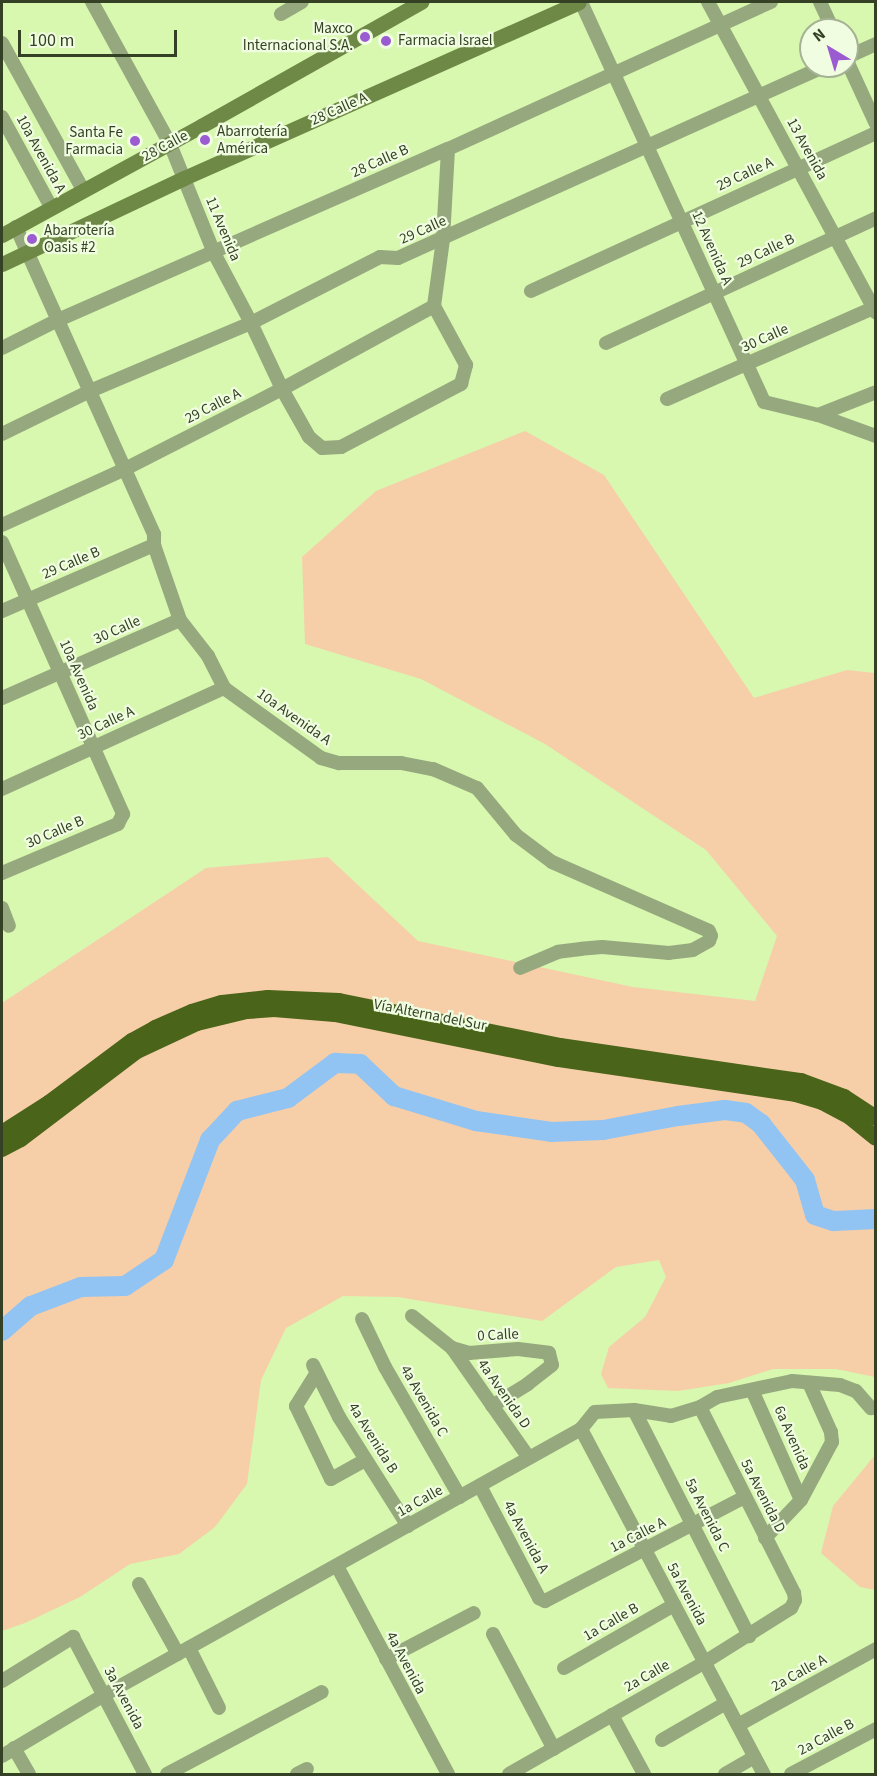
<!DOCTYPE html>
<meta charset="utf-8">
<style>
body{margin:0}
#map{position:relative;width:877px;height:1776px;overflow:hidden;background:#d8f7af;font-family:"Source Sans 3",sans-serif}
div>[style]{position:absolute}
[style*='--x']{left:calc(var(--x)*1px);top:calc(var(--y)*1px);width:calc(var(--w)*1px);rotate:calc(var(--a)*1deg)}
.green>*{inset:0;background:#f6cfa9}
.river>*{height:20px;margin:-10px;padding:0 10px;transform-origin:10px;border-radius:10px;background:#91c4f3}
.minor>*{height:14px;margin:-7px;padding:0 7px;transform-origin:7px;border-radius:7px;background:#96a97e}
.secondary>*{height:15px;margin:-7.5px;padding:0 7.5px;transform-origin:7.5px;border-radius:7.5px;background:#6e8846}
.trunk>*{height:16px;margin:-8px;padding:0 8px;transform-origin:8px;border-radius:8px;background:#4a6419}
.dots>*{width:16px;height:16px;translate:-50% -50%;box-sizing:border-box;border:3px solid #f0fde1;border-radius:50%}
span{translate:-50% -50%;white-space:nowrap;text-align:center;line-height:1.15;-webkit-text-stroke:4.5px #f0fde1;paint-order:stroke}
.poi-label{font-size:15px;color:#354124}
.right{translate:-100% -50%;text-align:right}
.left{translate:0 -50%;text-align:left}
.street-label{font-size:15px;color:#354124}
.frame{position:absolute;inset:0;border:3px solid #354124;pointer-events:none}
.north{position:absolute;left:799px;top:18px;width:60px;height:60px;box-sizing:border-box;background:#f0fde1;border:2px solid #a5b295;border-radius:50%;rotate:322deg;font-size:16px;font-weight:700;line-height:24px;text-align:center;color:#354124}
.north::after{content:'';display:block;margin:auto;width:21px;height:27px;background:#9b5bd1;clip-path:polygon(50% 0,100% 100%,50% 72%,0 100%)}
.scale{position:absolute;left:18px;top:30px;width:159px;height:27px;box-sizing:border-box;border:3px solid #354124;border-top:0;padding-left:8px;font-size:18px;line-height:21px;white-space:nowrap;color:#354124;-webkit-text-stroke:4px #f0fde1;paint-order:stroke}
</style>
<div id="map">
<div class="green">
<i style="clip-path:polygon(525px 431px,604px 475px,754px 698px,847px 670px,875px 673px,875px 1377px,836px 1369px,773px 1369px,729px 1383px,678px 1391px,608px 1388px,601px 1374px,609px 1347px,645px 1317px,666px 1277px,659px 1260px,616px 1267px,542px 1321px,398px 1297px,343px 1296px,286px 1328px,261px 1380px,247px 1484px,215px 1527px,179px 1554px,130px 1564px,80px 1597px,25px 1623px,2px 1631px,2px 1003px,206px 868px,328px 857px,418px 941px,633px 987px,755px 1001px,777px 936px,706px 850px,545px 744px,421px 679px,305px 644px,302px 557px,376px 491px)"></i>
<i style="clip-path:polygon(875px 1455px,875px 1590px,860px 1587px,821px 1553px,833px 1506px)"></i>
</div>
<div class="river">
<i style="--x:2;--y:1331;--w:38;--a:-41"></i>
<i style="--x:31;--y:1306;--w:53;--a:-20.8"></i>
<i style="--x:81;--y:1287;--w:44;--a:-1.3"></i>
<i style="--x:125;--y:1286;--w:47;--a:-33.7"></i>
<i style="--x:164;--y:1260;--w:129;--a:-69"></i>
<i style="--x:210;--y:1140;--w:40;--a:-47"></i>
<i style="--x:237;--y:1111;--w:53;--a:-14.3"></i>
<i style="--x:288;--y:1098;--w:59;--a:-36.7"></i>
<i style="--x:335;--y:1063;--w:25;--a:2"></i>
<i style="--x:360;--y:1064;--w:47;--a:43.3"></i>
<i style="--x:394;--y:1096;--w:86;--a:17"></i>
<i style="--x:476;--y:1121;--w:76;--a:8.3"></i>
<i style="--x:551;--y:1132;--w:52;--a:-2.2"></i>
<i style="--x:603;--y:1130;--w:76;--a:-10.6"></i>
<i style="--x:678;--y:1116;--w:47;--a:-7.3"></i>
<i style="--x:725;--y:1110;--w:21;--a:8"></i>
<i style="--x:746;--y:1113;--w:19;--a:36"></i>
<i style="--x:761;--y:1124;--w:71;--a:51.8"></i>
<i style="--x:805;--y:1180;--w:36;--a:74"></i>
<i style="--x:815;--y:1215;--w:20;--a:18"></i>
<i style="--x:834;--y:1221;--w:42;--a:-2.7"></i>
</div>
<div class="minor">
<i style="--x:92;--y:2;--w:162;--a:61.2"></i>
<i style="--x:170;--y:144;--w:118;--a:68"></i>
<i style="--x:214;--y:253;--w:79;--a:62.1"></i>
<i style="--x:251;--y:323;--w:73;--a:64.8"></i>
<i style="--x:282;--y:389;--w:55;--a:60.6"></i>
<i style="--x:309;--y:437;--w:17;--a:40"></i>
<i style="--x:322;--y:448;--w:19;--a:-3"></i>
<i style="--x:341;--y:447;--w:136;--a:-27.7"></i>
<i style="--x:461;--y:384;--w:20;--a:-75"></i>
<i style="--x:466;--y:365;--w:67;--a:-118.5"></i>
<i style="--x:434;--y:306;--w:68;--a:-82.3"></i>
<i style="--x:443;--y:239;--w:90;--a:-86.8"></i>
<i style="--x:581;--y:2;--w:440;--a:65.4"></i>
<i style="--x:764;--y:402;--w:56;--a:13.5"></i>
<i style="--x:818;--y:415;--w:62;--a:19.9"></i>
<i style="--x:708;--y:2;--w:353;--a:61.6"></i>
<i style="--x:820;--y:2;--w:31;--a:65"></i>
<i style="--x:281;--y:14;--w:24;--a:-30"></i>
<i style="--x:2;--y:43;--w:168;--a:61.1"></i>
<i style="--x:847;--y:57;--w:32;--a:-24"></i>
<i style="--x:847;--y:61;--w:69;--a:65.3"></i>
<i style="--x:2;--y:117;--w:102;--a:61.4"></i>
<i style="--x:16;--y:227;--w:337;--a:65.8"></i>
<i style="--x:154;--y:534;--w:11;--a:90"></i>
<i style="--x:154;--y:545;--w:79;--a:70.9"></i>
<i style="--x:180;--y:620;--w:46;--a:52.1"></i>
<i style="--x:208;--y:656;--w:36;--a:63"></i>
<i style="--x:224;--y:688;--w:120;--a:35.8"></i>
<i style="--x:321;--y:758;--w:19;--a:16"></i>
<i style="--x:339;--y:763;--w:62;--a:0"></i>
<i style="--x:401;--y:763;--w:33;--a:11"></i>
<i style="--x:433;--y:769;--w:48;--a:23.4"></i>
<i style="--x:477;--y:788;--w:61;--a:50.3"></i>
<i style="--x:516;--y:835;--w:45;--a:36.9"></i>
<i style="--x:552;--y:862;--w:171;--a:23.7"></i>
<i style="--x:709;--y:931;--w:5;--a:68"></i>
<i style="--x:711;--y:936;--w:5;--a:112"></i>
<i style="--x:709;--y:941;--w:18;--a:151"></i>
<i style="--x:693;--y:950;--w:24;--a:173"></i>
<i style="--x:669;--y:953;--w:67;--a:-174.9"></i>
<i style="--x:602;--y:947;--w:21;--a:175"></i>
<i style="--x:581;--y:949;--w:23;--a:173"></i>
<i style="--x:558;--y:952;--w:41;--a:157.2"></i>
<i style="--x:531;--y:291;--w:379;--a:-24.6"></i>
<i style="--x:606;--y:343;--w:298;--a:-24.8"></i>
<i style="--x:2;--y:348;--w:63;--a:-26.6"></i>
<i style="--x:58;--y:320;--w:426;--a:-23.7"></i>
<i style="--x:448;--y:149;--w:355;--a:-24.5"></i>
<i style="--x:667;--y:399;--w:228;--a:-23.8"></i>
<i style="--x:818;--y:415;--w:62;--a:-21.6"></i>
<i style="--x:2;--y:434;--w:98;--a:-26"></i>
<i style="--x:90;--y:391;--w:175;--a:-22.9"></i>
<i style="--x:251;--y:323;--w:145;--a:-27.1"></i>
<i style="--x:380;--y:257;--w:18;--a:3"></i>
<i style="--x:398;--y:258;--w:469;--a:-24.2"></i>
<i style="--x:2;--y:525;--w:135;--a:-24.5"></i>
<i style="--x:125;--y:469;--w:176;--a:-27"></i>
<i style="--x:282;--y:389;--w:173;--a:-28.6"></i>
<i style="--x:2;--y:542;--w:298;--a:66"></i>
<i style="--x:123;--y:814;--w:11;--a:117"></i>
<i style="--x:118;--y:824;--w:126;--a:157.1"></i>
<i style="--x:2;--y:611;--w:166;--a:-23.5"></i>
<i style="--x:2;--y:698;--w:194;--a:-23.7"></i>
<i style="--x:2;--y:789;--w:244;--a:-24.5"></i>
<i style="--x:2;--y:908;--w:19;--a:69"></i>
<i style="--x:412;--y:1316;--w:51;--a:38.7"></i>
<i style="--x:452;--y:1348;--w:18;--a:16"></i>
<i style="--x:469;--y:1353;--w:49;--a:-4.7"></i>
<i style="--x:518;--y:1349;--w:31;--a:7"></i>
<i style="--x:549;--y:1353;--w:12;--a:76"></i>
<i style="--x:552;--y:1365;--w:31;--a:142"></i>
<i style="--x:528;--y:1384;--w:42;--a:148.6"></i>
<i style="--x:362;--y:1319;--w:53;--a:64.4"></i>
<i style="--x:385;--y:1367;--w:150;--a:60"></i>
<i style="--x:452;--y:1348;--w:134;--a:55"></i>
<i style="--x:313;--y:1365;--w:58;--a:63.4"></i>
<i style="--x:339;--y:1417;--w:129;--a:57.7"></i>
<i style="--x:316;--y:1374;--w:38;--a:122"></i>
<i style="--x:296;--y:1406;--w:81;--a:64.4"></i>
<i style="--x:331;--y:1479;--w:39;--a:-29"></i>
<i style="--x:752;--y:1390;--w:120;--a:66"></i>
<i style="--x:634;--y:1410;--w:254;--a:63"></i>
<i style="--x:581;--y:1429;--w:391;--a:62.1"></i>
<i style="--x:480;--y:1486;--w:127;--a:62.2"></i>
<i style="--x:539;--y:1598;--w:7;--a:27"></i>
<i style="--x:545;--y:1601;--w:225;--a:-27.5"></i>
<i style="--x:765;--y:1538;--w:52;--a:-46.5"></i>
<i style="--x:801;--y:1500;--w:66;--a:-61.9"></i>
<i style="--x:832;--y:1442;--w:10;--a:-96"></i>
<i style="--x:831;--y:1432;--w:54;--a:-114.2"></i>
<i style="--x:337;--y:1566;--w:236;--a:61.9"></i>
<i style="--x:139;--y:1584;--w:80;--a:60.9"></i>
<i style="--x:493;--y:1634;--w:130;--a:62.1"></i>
<i style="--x:189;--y:1648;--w:67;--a:63.4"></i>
<i style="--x:386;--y:1659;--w:99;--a:-27.6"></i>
<i style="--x:564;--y:1668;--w:127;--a:-29.8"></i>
<i style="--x:2;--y:1681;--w:84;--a:-31.8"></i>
<i style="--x:73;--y:1637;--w:155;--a:62.3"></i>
<i style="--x:612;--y:1715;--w:67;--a:61.5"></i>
<i style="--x:738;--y:1725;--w:158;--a:-28.8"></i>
<i style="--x:662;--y:1740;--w:74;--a:-30"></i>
<i style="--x:14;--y:1748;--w:30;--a:60"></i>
<i style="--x:2;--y:1756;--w:119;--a:-30.9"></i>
<i style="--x:104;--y:1695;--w:546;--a:-29.15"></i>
<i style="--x:581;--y:1429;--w:22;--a:-51"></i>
<i style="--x:595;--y:1412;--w:39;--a:-3"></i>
<i style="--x:634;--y:1410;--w:37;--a:9"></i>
<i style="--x:671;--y:1416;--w:30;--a:-17"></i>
<i style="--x:700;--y:1407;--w:20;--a:-30"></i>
<i style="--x:717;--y:1397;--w:77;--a:-12"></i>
<i style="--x:792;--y:1381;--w:48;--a:4.8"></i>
<i style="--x:840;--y:1385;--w:17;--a:21"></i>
<i style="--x:856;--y:1391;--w:23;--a:49"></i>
<i style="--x:167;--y:1774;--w:175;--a:-27.9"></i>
<i style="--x:297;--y:1774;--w:11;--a:-27"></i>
<i style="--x:509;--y:1774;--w:226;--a:-29.7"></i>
<i style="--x:705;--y:1662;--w:102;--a:-32.1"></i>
<i style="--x:791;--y:1608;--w:9;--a:-63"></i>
<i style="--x:795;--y:1600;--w:7;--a:-98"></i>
<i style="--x:794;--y:1593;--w:208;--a:-116.8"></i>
<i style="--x:725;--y:1774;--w:34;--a:-30"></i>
<i style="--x:791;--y:1774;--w:96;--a:-27.9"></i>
</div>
<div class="secondary">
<i style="--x:2;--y:235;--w:227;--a:-28.7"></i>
<i style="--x:201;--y:126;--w:253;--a:-29.4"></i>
<i style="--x:2;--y:264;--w:201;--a:-25.3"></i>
<i style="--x:184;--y:178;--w:432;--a:-24"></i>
</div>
<div class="trunk">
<i style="--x:2;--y:1133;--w:56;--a:-32.6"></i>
<i style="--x:49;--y:1103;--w:104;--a:-36.8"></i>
<i style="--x:132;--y:1041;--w:26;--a:-29"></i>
<i style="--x:155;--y:1028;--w:40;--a:-23.4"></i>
<i style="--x:192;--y:1012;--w:31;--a:-17"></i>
<i style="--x:222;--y:1003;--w:46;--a:-6.2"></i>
<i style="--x:268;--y:998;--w:71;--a:2.4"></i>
<i style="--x:339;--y:1001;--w:226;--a:11.5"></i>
<i style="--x:560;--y:1046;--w:244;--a:8.3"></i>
<i style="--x:801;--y:1081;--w:46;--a:20.4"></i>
<i style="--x:844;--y:1097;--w:38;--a:33"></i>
<i style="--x:2;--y:1149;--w:21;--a:-28"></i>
<i style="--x:21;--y:1139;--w:146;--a:-37.2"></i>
<i style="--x:137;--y:1051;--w:66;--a:-25"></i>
<i style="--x:197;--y:1023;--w:51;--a:-13.5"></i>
<i style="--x:247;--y:1011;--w:27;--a:-4"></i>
<i style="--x:274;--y:1009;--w:61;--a:4.7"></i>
<i style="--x:335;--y:1014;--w:228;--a:11.4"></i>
<i style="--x:559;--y:1059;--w:240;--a:8.4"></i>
<i style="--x:796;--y:1094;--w:27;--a:17"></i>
<i style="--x:822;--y:1102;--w:32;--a:28"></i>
<i style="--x:850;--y:1117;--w:33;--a:39"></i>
</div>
<div class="dots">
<i style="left:365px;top:37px;background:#9b5bd1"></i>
<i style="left:386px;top:41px;background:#9b5bd1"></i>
<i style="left:205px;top:140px;background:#9b5bd1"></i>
<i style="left:135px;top:141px;background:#9b5bd1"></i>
<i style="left:32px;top:239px;background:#9b5bd1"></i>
</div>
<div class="poi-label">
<span class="right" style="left:353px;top:37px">Maxco<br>Internacional S.A.</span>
<span class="left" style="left:398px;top:41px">Farmacia Israel</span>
<span class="left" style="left:217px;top:140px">Abarrotería<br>América</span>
<span class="right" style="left:123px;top:141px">Santa Fe<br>Farmacia</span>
<span class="left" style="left:44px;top:239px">Abarrotería<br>Oasis #2</span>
</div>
<div class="street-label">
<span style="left:339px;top:109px;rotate:-24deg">28 Calle A</span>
<span style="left:165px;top:146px;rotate:-28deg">28 Calle</span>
<span style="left:807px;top:149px;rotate:61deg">13 Avenida</span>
<span style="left:41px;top:154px;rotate:61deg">10a Avenida A</span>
<span style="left:380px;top:161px;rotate:-24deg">28 Calle B</span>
<span style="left:745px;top:174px;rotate:-25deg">29 Calle A</span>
<span style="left:223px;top:229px;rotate:67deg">11 Avenida</span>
<span style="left:423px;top:230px;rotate:-24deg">29 Calle</span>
<span style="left:712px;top:248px;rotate:66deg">12 Avenida A</span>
<span style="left:766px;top:251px;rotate:-25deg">29 Calle B</span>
<span style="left:765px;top:338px;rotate:-24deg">30 Calle</span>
<span style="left:213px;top:406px;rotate:-27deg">29 Calle A</span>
<span style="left:71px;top:563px;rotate:-23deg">29 Calle B</span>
<span style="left:117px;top:630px;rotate:-24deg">30 Calle</span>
<span style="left:79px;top:675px;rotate:66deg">10a Avenida</span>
<span style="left:294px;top:717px;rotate:35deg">10a Avenida A</span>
<span style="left:106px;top:723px;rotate:-25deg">30 Calle A</span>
<span style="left:55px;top:832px;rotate:-23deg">30 Calle B</span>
<span style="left:430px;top:1015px;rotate:11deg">Vía Alterna del Sur</span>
<span style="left:498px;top:1335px;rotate:-3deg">0 Calle</span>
<span style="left:504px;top:1394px;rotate:55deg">4a Avenida D</span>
<span style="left:424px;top:1401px;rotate:60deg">4a Avenida C</span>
<span style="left:373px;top:1438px;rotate:58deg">4a Avenida B</span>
<span style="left:792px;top:1438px;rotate:66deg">6a Avenida</span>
<span style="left:763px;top:1496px;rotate:63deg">5a Avenida D</span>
<span style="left:420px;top:1501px;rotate:-29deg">1a Calle</span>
<span style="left:707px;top:1515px;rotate:63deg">5a Avenida C</span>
<span style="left:638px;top:1535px;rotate:-27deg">1a Calle A</span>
<span style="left:526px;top:1537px;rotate:62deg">4a Avenida A</span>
<span style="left:687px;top:1594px;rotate:62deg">5a Avenida</span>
<span style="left:611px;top:1622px;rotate:-30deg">1a Calle B</span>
<span style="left:406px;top:1663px;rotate:62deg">4a Avenida</span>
<span style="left:799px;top:1673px;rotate:-29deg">2a Calle A</span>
<span style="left:647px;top:1676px;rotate:-30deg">2a Calle</span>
<span style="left:124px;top:1698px;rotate:62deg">3a Avenida</span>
<span style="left:826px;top:1737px;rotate:-28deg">2a Calle B</span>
</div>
<div class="frame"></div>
<div class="north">N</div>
<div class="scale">100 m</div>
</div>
